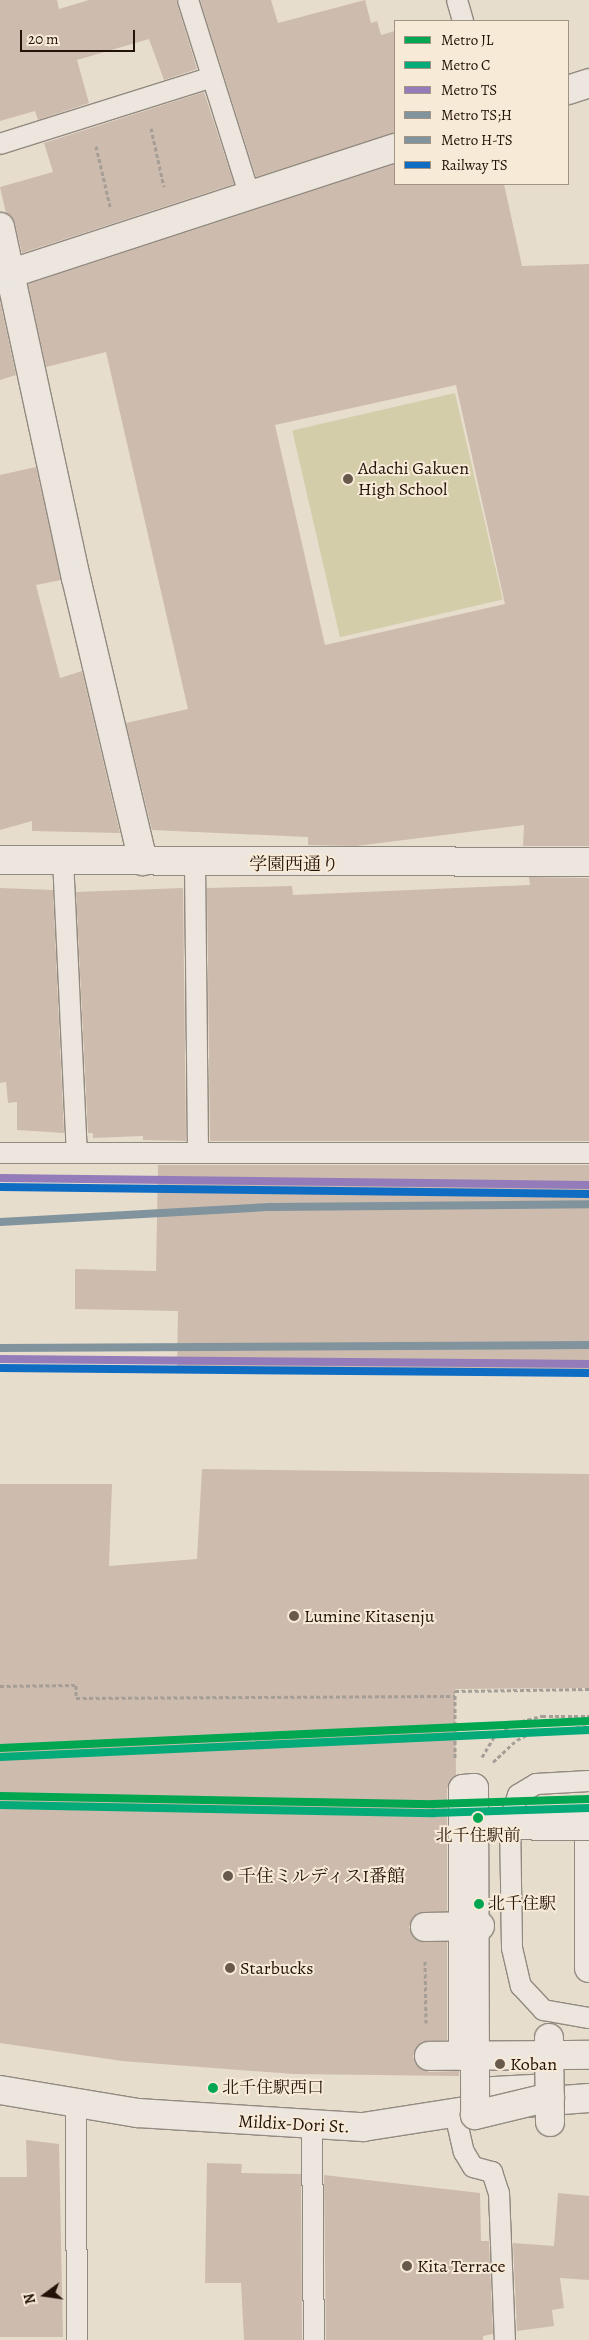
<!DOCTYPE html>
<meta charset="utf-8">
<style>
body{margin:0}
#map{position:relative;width:589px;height:2340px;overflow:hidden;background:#e7ddcd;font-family:Alegreya,"Noto Serif JP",serif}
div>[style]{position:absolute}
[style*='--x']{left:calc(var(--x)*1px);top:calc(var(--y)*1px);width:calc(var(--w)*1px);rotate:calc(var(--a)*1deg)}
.green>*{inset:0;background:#d3cdaa;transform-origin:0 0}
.building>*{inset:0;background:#cdbbad}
.path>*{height:3px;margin-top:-1.5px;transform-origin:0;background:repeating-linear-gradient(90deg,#a49e97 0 4px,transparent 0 6.5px)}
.roads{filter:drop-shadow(1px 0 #928a80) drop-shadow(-1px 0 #928a80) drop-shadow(0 1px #928a80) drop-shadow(0 -1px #928a80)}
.lane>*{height:20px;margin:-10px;padding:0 10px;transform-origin:10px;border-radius:10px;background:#ece6de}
.street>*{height:28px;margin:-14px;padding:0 14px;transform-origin:14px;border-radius:14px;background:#ece6de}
.secondary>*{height:28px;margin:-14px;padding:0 14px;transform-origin:14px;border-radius:14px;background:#ece6de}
.bridges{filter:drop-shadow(1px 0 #928a80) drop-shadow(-1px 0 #928a80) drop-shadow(0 1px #928a80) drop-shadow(0 -1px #928a80)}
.street-bridge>*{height:28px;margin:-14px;padding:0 14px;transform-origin:14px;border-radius:14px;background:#ece6de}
.rail-1>*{height:8px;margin:-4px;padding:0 4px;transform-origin:4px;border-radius:4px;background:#0f6cc3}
.metro-1>*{height:8px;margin:-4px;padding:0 4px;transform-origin:4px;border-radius:4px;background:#00a650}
.metro-2>*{height:8px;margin:-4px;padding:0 4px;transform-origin:4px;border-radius:4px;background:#04aa78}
.metro-3>*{height:8px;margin:-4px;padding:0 4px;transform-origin:4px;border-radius:4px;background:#937cb9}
.metro-4>*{height:8px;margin:-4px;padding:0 4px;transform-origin:4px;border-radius:4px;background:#81949d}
.metro-5>*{height:8px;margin:-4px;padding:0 4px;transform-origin:4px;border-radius:4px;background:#81949d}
.dots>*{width:14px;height:14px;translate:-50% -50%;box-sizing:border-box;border:2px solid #f7ead7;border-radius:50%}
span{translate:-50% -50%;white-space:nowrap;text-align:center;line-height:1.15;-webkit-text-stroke:4px #f7ead7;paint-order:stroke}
.bus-label{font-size:17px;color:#231208}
.left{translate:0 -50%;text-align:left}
.poi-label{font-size:18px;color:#231208}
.street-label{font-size:18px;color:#231208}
.legend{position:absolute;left:394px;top:20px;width:175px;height:165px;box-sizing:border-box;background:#f7ead7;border:1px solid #a29484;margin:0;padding:6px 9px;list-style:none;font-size:15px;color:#231208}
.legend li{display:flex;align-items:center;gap:10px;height:25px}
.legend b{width:25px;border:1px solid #a29484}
.north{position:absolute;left:20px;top:2270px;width:50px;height:50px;-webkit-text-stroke:4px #f7ead7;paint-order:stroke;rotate:256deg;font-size:14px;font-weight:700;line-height:20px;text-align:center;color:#231208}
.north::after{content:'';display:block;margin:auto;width:18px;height:22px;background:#231208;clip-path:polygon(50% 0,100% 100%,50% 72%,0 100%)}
.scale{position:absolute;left:20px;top:30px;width:115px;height:22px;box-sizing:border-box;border:2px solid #231208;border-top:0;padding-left:6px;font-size:15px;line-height:18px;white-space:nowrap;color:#231208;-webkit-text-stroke:4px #f7ead7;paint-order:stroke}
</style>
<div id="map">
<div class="green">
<i style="left:455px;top:393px;width:212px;height:167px;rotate:77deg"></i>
</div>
<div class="building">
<i style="clip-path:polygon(0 0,57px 0,59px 9px,89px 0,176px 0,197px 69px,164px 80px,149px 39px,77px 60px,89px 103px,38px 120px,35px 111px,0 121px)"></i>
<i style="clip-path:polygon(200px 0,271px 0,278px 23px,365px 0,371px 23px,377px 21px,381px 35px,395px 31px,395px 133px,256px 177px)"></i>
<i style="clip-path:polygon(204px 92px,234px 184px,22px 253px,15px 224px,6px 213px,0 187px,53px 172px,44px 143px)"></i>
<i style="clip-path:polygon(evenodd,395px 164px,395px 184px,504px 184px,522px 266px,589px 264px,589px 846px,523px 846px,524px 825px,356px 846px,308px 845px,308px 837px,152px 830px,126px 723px,188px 709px,106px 352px,46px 367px,28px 284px,395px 164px,456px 385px,505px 604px,325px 645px,275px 425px,456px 385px)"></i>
<i style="clip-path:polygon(0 301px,16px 375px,0 380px)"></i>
<i style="clip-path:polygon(36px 467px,61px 580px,36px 585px,60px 678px,82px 671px,120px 833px,32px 831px,32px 821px,0 830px,0 475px)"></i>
<i style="clip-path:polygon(529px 877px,589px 878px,589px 1141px,210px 1141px,207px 888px,292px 886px,293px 895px,530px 885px)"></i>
<i style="clip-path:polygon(0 888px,53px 890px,64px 1133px,17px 1130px,17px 1102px,8px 1103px,6px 1082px,0 1083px)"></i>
<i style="clip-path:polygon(183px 888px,186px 1141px,143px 1140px,143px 1136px,93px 1138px,93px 1133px,88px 1133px,76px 892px)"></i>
<i style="clip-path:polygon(158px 1165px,589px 1165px,589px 1372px,177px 1366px,178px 1311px,75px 1309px,75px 1269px,156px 1271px)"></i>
<i style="clip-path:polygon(202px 1469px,589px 1474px,589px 1688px,455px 1689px,456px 1775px,447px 1789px,447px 1911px,417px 1913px,409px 1927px,418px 1941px,447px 1942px,447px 2040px,421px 2043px,413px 2056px,415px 2063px,429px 2072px,459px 2071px,459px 2076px,294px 2074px,122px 2061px,0 2043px,0 1484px,112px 1484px,109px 1566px,197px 1559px)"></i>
<i style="clip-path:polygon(26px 2140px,59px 2144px,63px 2337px,0 2337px,0 2177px,27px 2177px)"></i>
<i style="clip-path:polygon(207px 2163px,242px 2164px,241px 2173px,301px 2174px,302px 2340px,244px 2340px,241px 2283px,205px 2283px)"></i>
<i style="clip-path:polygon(324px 2175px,480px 2193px,481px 2241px,489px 2241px,493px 2334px,483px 2336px,483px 2340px,326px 2340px)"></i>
<i style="clip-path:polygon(558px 2193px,589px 2196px,589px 2280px,560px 2278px,564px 2308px,552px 2310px,554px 2326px,517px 2331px,513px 2243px,554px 2246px)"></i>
</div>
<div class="path">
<i style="--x:151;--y:128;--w:60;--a:77.6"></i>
<i style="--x:96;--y:146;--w:62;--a:76.9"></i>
<i style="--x:0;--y:1686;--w:76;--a:-0.8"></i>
<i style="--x:76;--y:1685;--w:13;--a:90"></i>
<i style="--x:76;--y:1698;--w:379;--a:-0.3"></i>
<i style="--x:482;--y:1757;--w:23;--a:-59"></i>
<i style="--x:494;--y:1737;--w:25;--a:-34"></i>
<i style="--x:515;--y:1723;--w:28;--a:-15"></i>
<i style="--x:542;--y:1716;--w:47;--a:0"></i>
<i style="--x:455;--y:1758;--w:67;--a:-90"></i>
<i style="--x:455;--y:1691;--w:134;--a:-0.9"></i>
<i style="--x:493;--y:1762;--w:33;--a:-43"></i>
<i style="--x:517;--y:1740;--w:16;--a:-27"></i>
<i style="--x:531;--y:1733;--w:58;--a:-6.9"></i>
<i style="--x:425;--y:1961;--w:62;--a:89.1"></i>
</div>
<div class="roads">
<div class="lane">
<i style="--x:188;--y:0;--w:203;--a:72.5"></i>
<i style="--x:457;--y:0;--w:22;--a:74"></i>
<i style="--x:0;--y:144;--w:222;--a:-17.5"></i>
<i style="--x:63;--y:859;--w:294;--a:87.3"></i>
<i style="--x:195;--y:864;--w:289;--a:89.4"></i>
<i style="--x:0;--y:1153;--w:589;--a:0"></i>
<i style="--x:589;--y:1781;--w:53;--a:176.8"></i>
<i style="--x:536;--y:1784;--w:21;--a:149"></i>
<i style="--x:518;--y:1795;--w:25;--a:108"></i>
<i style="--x:510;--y:1819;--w:129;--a:89.1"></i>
<i style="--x:512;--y:1948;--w:39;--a:77"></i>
<i style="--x:521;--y:1986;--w:33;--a:47"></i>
<i style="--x:543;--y:2010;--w:47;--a:9.9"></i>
<i style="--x:76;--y:2103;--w:237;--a:89.8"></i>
<i style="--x:455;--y:2114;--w:39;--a:77"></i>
<i style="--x:464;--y:2152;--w:17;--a:59"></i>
<i style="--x:473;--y:2167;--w:20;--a:15"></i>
<i style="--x:492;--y:2172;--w:22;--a:72"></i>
<i style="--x:499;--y:2193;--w:147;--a:87.7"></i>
<i style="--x:312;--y:2126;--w:214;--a:89.5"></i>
</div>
<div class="street">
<i style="--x:568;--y:90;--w:22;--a:-18"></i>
<i style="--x:0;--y:227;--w:359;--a:77.8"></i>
<i style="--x:76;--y:578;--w:291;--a:76.7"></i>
<i style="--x:12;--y:273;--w:403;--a:-18.1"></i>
<i style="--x:0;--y:860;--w:589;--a:0.19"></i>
<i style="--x:589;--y:1820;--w:148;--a:90"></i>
<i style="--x:476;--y:2092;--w:74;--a:-3.1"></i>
</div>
<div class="secondary">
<i style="--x:0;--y:2090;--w:140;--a:9.5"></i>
<i style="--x:138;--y:2113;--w:225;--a:3.6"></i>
<i style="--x:363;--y:2127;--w:149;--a:-8.9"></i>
<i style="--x:510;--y:2104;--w:79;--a:-4.3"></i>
</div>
</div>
<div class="bridges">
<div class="street-bridge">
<i style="--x:474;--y:1825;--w:115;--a:0.5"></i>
<i style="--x:425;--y:1927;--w:55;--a:-1"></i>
<i style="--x:549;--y:2038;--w:84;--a:89.3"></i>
<i style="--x:429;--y:2056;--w:160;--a:-0.4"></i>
<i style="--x:463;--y:2056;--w:267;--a:-90"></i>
<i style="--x:463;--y:1789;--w:11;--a:-5"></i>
<i style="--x:474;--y:1788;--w:327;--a:89.8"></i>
<i style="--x:475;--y:2115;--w:77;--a:-13.5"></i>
</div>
</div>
<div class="rail-1">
<i style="--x:0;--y:1187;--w:589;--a:0.68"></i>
<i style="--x:0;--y:1368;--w:589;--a:0.49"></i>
</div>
<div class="metro-1">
<i style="--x:0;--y:1748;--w:590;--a:-2.62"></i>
<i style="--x:0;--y:1796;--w:433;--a:1.1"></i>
<i style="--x:433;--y:1804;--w:156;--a:-1.8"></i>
</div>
<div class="metro-2">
<i style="--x:0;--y:1757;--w:590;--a:-2.62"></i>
<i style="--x:0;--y:1805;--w:433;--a:1.1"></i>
<i style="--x:433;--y:1813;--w:156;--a:-1.8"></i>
</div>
<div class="metro-3">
<i style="--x:0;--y:1178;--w:589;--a:0.68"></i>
<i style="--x:0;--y:1359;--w:589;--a:0.49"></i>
</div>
<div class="metro-4">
<i style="--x:0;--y:1222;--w:271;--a:-3.2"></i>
<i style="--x:271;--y:1207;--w:318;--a:-0.5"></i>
</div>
<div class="metro-5">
<i style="--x:0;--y:1348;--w:589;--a:-0.29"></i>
</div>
<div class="dots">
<i style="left:348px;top:479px;background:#68594d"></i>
<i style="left:294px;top:1616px;background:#68594d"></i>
<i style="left:478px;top:1818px;background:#00a651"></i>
<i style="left:228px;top:1876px;background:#68594d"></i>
<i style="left:479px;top:1904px;background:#00a651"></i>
<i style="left:230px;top:1968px;background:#68594d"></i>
<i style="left:500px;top:2064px;background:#68594d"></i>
<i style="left:213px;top:2088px;background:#00a651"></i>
<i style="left:407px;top:2266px;background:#68594d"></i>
</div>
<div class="bus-label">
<span style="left:478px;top:1836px">北千住駅前</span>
<span class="left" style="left:488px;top:1904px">北千住駅</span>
<span class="left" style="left:222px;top:2088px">北千住駅西口</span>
</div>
<div class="poi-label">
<span class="left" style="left:358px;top:479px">Adachi Gakuen<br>High School</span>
<span class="left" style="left:304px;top:1616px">Lumine Kitasenju</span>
<span class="left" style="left:238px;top:1876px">千住ミルディスI番館</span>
<span class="left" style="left:240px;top:1968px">Starbucks</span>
<span class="left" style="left:510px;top:2064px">Koban</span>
<span class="left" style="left:417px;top:2266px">Kita Terrace</span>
</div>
<div class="street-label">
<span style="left:294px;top:864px">学園西通り</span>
<span style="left:294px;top:2124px;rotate:3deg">Mildix-Dori St.</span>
</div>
<ul class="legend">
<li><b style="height:6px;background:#00a650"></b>Metro JL</li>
<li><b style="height:6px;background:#04aa78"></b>Metro C</li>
<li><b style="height:6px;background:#937cb9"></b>Metro TS</li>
<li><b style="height:6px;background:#81949d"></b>Metro TS;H</li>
<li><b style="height:6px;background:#81949d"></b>Metro H-TS</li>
<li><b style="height:6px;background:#0f6cc3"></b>Railway TS</li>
</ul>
<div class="north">N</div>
<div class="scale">20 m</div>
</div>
